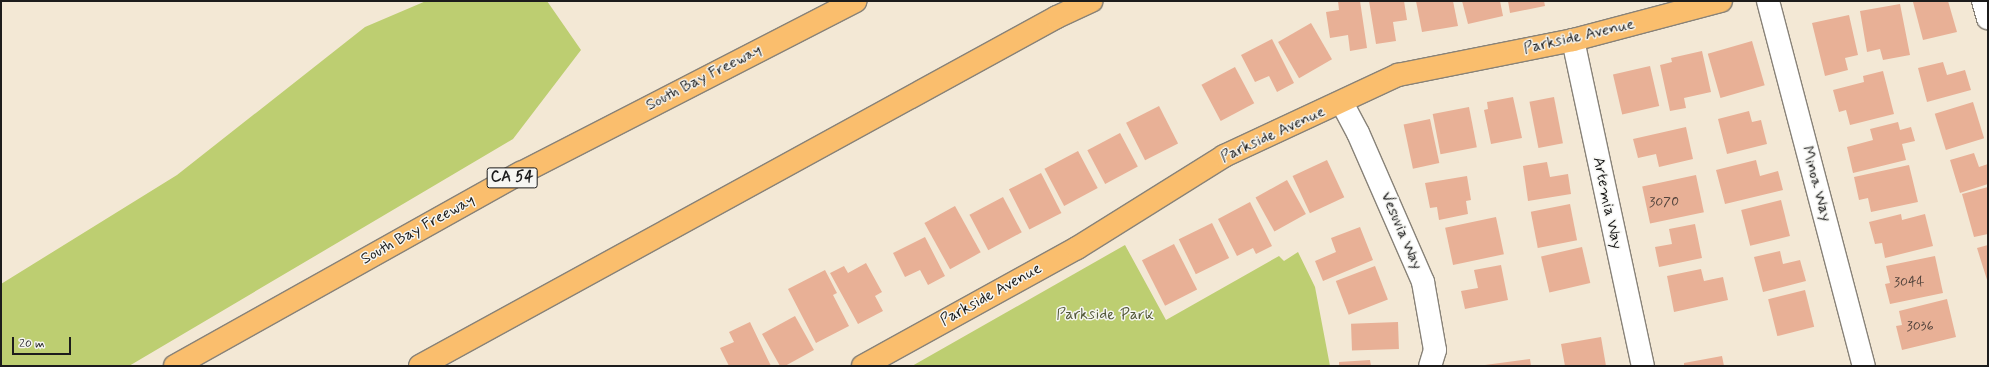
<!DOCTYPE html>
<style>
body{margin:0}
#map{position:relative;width:1989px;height:367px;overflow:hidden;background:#f3e8d5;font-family:Mynerve,sans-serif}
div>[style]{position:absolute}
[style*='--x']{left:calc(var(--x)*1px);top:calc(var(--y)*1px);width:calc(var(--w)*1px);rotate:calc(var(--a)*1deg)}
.green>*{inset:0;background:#bdce71}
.building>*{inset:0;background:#e8b096;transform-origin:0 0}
.roads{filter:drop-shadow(1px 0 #888278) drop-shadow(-1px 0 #888278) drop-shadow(0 1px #888278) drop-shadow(0 -1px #888278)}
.minor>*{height:22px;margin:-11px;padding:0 11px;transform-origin:11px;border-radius:11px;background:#fff}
.major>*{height:22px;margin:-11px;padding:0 11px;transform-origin:11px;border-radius:11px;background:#fabe6d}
.highway>*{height:22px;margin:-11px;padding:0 11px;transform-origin:11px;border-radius:11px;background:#fabe6d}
span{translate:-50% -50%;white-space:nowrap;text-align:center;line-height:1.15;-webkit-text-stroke:3px #f6f6f2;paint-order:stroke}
.number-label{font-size:14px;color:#4f413a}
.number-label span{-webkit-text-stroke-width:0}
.shield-label span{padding:1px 3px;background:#f6f6f2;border:1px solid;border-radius:3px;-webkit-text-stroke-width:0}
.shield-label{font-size:15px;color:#1c1c1c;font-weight:700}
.street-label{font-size:16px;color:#1c1c1c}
.park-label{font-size:16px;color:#545a3a}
.frame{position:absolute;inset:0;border:2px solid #1c1c1c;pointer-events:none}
.scale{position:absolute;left:12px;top:337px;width:59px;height:18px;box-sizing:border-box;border:2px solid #1c1c1c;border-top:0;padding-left:5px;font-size:12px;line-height:14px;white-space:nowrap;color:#1c1c1c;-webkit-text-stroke:3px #f6f6f2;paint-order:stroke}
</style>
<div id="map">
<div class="green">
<i style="clip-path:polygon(426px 1px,547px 1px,581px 50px,513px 139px,129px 366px,1px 366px,1px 284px,177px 175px,365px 27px)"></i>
<i style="clip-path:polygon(1125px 245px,1166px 320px,1279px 256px,1284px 261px,1298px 252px,1315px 287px,1330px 366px,912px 366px)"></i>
</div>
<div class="building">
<i style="clip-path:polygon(1338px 1px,1360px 1px,1367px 48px,1350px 51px,1348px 35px,1330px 38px,1326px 12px,1339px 10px)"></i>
<i style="clip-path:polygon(1369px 1px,1404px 1px,1407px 20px,1393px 22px,1396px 41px,1376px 44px)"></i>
<i style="clip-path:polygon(1416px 1px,1453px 1px,1458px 26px,1422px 32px)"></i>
<i style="clip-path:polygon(1462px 1px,1500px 1px,1503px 16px,1468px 24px)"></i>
<i style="clip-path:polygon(1508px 1px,1544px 1px,1545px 6px,1510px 13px)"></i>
<i style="clip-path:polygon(1948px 1px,1957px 32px,1923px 40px,1913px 2px)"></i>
<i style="clip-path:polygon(1900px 4px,1910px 55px,1883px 60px,1880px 49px,1867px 52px,1860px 11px)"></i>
<i style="clip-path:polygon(1849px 15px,1858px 55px,1845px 58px,1848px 70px,1825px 76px,1812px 23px)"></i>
<i style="left:1311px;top:23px;width:42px;height:38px;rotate:60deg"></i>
<i style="clip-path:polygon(1272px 39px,1294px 83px,1277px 92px,1269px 76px,1255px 82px,1241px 55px)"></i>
<i style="left:1752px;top:41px;width:46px;height:46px;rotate:74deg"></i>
<i style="clip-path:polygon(1702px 51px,1711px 92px,1684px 98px,1686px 108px,1670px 111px,1660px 65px,1672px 62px,1671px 58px)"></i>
<i style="clip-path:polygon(1943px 62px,1947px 75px,1965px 70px,1971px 90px,1927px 102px,1918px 68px)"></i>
<i style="left:1650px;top:66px;width:41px;height:38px;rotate:77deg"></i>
<i style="left:1235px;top:67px;width:41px;height:38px;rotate:62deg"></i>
<i style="clip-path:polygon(1883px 71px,1894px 114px,1850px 125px,1846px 110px,1839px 112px,1833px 90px,1864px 82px,1863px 76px)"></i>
<i style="clip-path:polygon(1513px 97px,1522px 138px,1491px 144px,1484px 110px,1488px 109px,1487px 102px)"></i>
<i style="left:1554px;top:97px;width:47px;height:25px;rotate:79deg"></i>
<i style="left:1973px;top:102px;width:38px;height:40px;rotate:73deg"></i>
<i style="left:1159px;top:106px;width:42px;height:37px;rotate:63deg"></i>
<i style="left:1469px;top:107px;width:41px;height:37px;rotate:79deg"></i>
<i style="clip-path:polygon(1749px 111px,1752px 122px,1761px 120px,1767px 144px,1727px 154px,1718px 119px)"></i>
<i style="left:1430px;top:119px;width:45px;height:27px;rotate:78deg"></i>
<i style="clip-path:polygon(1898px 122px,1900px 130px,1911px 127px,1915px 141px,1902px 144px,1906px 160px,1853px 173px,1847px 147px,1873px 140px,1870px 129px)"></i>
<i style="clip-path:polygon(1686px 127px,1693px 159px,1659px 167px,1656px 154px,1638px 158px,1633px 139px)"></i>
<i style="left:1120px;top:133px;width:38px;height:37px;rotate:62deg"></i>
<i style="left:1078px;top:151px;width:42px;height:38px;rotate:62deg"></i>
<i style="clip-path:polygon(1974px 153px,1979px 167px,1988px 164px,1988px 184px,1960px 193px,1950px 160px)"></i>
<i style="left:1327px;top:160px;width:41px;height:38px;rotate:65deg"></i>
<i style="clip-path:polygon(1756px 160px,1760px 176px,1778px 171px,1783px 190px,1725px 204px,1716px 170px)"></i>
<i style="clip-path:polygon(1547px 162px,1550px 177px,1568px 174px,1571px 194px,1528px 201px,1523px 166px)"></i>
<i style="clip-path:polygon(1909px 165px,1918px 202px,1871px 212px,1868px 198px,1859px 200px,1854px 177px)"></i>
<i style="left:1041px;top:173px;width:45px;height:36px;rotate:63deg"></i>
<i style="left:1696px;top:175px;width:38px;height:55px;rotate:78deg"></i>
<i style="clip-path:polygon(1467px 176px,1471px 200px,1466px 201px,1468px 214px,1439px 220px,1437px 207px,1430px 208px,1425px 183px)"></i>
<i style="left:1287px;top:180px;width:39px;height:36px;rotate:61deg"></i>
<i style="clip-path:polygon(1988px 187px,1988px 234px,1974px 237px,1962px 194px)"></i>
<i style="left:1003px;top:197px;width:40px;height:38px;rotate:62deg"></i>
<i style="left:1781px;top:200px;width:37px;height:41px;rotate:76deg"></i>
<i style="clip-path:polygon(1250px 202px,1272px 246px,1256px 254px,1253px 248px,1237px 256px,1218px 219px)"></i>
<i style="left:1570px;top:204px;width:37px;height:40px;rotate:79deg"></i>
<i style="left:955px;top:206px;width:53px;height:35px;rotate:61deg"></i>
<i style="clip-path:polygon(1901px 214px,1902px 220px,1925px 214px,1933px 246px,1885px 258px,1882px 243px,1875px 244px,1869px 222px)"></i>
<i style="left:1496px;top:217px;width:38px;height:52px;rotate:78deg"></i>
<i style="left:1212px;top:223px;width:39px;height:37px;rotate:64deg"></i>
<i style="clip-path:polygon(1695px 224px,1702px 258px,1659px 267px,1655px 247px,1672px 244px,1669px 229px)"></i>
<i style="clip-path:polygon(1360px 227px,1373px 260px,1323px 281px,1315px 261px,1336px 252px,1331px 238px)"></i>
<i style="clip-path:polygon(925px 237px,945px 276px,928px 285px,920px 270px,905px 277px,893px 253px)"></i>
<i style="left:1174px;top:244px;width:51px;height:36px;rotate:63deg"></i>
<i style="clip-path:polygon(1988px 245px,1988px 283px,1977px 248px)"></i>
<i style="left:1582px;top:247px;width:37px;height:42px;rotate:77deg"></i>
<i style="clip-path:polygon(1780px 251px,1783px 264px,1800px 260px,1806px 281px,1763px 292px,1754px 257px)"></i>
<i style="clip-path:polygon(1935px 256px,1943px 293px,1890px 304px,1885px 284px,1890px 283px,1886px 266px)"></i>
<i style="clip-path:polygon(866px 263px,882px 292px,875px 296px,883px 311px,858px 324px,830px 273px,844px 266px,848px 273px)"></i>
<i style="clip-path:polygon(1501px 265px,1508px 300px,1465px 309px,1461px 291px,1478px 288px,1474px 270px)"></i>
<i style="left:1375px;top:266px;width:36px;height:42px;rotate:69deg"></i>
<i style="clip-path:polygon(1701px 269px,1704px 281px,1723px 277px,1728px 300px,1674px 312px,1667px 276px)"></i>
<i style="clip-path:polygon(825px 270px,837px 293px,833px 295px,849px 326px,816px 343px,788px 289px)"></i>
<i style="left:1805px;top:290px;width:38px;height:38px;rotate:76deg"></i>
<i style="clip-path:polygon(1947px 299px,1956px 337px,1902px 350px,1896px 326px,1902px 325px,1899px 311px)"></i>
<i style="clip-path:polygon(795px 316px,814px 350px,785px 366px,780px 366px,762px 334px)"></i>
<i style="clip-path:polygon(750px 322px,771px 366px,729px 366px,720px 348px,734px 342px,729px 332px)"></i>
<i style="left:1398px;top:322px;width:27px;height:47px;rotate:88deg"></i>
<i style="clip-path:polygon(1601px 337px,1606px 366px,1565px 366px,1561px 344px)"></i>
<i style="clip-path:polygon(1722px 356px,1724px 366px,1684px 366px,1684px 363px)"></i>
<i style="clip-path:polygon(1530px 359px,1531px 366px,1485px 366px,1485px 365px)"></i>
<i style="clip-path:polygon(1370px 360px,1371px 366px,1339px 366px,1339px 362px)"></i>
</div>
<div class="roads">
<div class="minor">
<i style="--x:1768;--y:1;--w:377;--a:75.3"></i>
<i style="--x:1983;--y:1;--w:18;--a:74"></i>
<i style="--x:1573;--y:40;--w:333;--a:77.9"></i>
<i style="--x:1342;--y:103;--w:34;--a:62"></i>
<i style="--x:1358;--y:133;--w:163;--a:66.4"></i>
<i style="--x:1423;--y:282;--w:69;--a:80"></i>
<i style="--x:1435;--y:350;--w:17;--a:107"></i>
</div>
<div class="major">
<i style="--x:863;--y:366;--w:244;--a:-28.9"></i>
<i style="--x:1077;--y:248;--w:173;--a:-32"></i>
<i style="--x:1224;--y:156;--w:192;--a:-25"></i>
<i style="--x:1398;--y:75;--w:178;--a:-11.3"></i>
<i style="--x:1573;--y:40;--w:153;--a:-14.8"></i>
</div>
<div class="highway">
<i style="--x:175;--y:366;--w:396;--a:-29.2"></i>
<i style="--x:521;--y:173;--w:376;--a:-27.2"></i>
<i style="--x:420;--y:366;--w:726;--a:-28.72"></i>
<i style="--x:1057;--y:17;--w:38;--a:-25"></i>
</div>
</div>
<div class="number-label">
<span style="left:1664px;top:202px">3070</span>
<span style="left:1909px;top:282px">3044</span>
<span style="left:1920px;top:326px">3036</span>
</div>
<div class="shield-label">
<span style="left:512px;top:178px">CA 54</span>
</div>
<div class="street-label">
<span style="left:1579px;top:37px;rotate:-13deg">Parkside Avenue</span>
<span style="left:704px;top:78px;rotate:-27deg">South Bay Freeway</span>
<span style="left:1273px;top:135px;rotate:-25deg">Parkside Avenue</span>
<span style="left:1816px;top:184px;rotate:75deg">Minoa Way</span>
<span style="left:1607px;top:203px;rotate:78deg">Artemia Way</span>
<span style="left:418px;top:230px;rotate:-29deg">South Bay Freeway</span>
<span style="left:1401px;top:231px;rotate:67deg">Vesuvia Way</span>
<span style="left:991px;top:295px;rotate:-29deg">Parkside Avenue</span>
</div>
<div class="park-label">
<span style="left:1105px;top:315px">Parkside Park</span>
</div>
<div class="frame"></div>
<div class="scale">20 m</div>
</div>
